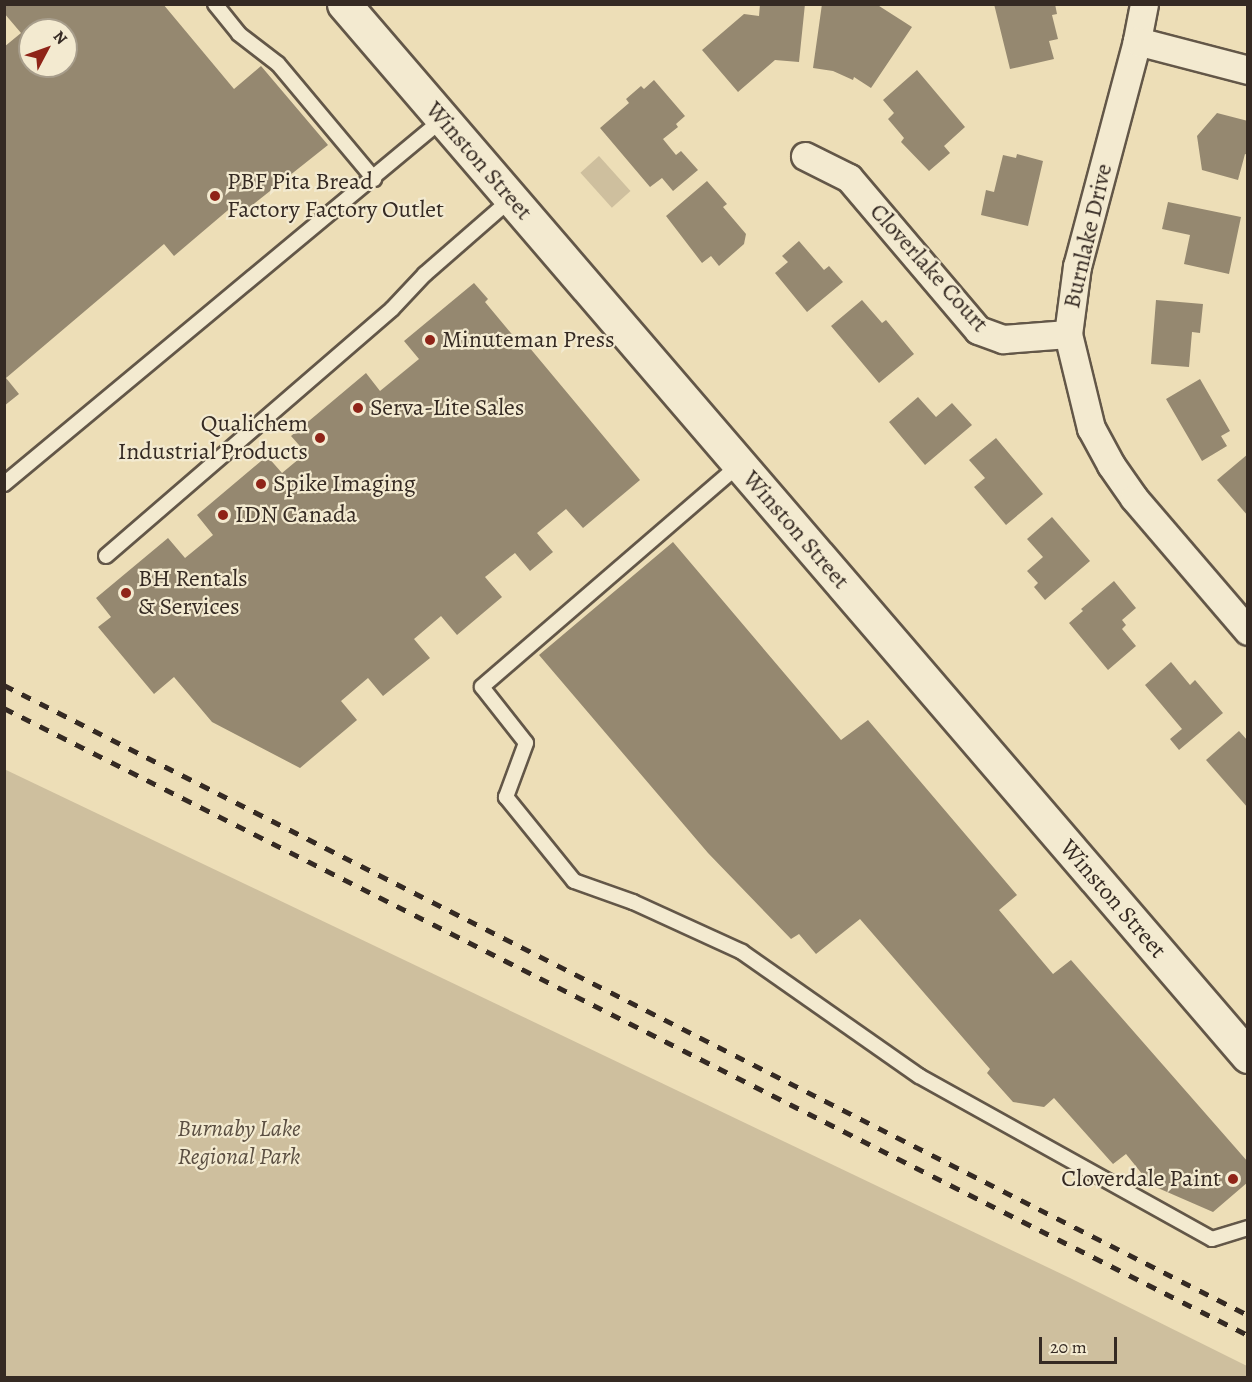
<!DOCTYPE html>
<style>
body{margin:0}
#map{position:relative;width:1252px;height:1382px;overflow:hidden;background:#eddeb7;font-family:Alegreya,serif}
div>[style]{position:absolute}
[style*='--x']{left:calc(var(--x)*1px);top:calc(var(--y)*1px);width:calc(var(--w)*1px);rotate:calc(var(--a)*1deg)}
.green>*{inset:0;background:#cebf9e;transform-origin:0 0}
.building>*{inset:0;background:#958870}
.roads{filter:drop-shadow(2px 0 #635748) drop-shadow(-2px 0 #635748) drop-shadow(0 2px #635748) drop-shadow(0 -2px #635748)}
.service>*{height:14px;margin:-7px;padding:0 7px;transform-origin:7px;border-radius:7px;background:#f3ead0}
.minor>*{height:27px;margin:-13.5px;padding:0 13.5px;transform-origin:13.5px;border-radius:13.5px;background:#f3ead0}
.tertiary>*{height:33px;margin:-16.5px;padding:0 16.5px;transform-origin:16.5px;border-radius:16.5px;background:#f3ead0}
.rail>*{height:4.5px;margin-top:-2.25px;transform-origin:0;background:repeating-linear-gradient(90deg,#352a23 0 10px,transparent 0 20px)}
.dots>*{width:16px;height:16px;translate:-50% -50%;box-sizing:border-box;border:3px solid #f3ead0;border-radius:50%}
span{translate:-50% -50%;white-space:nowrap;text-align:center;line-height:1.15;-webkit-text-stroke:4.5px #f3ead0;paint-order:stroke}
.street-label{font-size:24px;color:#352a23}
.poi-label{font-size:24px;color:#352a23}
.left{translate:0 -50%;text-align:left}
.right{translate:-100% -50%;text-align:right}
.park-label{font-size:24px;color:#5b4f42;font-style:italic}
.frame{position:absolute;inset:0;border:6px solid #352a23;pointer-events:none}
.north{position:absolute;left:18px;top:18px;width:60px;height:60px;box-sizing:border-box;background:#f3ead0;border:2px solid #a79d8b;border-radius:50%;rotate:49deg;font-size:16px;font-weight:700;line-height:24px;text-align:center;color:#352a23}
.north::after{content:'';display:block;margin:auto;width:21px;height:27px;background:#8f2418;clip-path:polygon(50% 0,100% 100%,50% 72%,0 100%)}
.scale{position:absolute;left:1039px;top:1337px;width:78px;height:27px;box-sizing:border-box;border:3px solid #352a23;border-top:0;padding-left:8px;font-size:18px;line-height:21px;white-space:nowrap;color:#352a23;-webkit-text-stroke:4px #f3ead0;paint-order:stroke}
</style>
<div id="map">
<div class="green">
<i style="left:599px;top:156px;width:47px;height:25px;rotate:48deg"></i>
<i style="clip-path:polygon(4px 769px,1070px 1278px,1247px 1366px,1247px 1377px,5px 1377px)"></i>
</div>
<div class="building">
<i style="clip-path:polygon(evenodd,4px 4px,163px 4px,234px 89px,261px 66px,328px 145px,245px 211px,238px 203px,234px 205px,174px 256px,164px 244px,6px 378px,19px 394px,4px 406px,4px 47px,21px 33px,4px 13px,4px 4px,30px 30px,66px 30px,66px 66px,30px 66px,30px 30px)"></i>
<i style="clip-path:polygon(760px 4px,805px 4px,799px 62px,775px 60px,738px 92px,702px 50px,744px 14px,759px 16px)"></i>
<i style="clip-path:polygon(822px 4px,876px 4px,912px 27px,871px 88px,854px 77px,853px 80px,833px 71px,813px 68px)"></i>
<i style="clip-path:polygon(994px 4px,1055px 4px,1057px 14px,1052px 15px,1058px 39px,1049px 41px,1054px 59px,1010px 69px)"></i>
<i style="clip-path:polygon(917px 70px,965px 127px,944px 146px,950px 153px,929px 171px,901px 142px,904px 138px,888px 119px,894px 113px,883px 100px)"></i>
<i style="clip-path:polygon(654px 80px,685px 116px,676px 124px,678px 127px,663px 139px,676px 155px,681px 151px,698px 170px,673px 191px,662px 178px,650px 187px,600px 128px,629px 103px,626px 99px,641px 86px,644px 89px)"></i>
<i style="clip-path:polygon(1217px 113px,1248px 121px,1248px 155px,1245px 154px,1238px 180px,1202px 170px,1197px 136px)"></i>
<i style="clip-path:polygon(1017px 154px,1043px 161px,1028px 226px,981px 215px,986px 190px,994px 192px,1003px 155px,1016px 158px)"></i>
<i style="clip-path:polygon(707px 181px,727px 204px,723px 207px,746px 234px,744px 244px,719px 266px,711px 256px,702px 263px,666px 216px)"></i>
<i style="clip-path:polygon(1168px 202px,1241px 217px,1229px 274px,1184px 264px,1190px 235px,1162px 229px)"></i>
<i style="clip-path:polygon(799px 241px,824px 270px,829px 266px,843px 282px,807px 312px,775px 273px,788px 262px,782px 256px)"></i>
<i style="clip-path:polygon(474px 283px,488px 299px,485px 302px,525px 350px,529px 347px,640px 480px,583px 528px,566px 509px,537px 533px,553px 552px,530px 571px,515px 553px,485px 577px,502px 597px,457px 635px,441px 616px,414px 639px,430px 658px,383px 696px,368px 678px,341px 701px,357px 720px,300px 768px,212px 722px,174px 677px,154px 694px,98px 627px,111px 617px,96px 598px,168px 538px,185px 558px,213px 535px,197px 515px,267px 456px,282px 473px,306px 453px,291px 436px,366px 373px,380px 391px,419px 359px,404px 341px)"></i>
<i style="clip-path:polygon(862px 300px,882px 323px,886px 320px,914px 354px,879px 383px,831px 326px)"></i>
<i style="clip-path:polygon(1156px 300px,1203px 304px,1200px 333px,1192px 332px,1189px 367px,1151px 364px)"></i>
<i style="clip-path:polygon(1200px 379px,1230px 431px,1221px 436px,1227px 446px,1202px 461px,1166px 399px)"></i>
<i style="clip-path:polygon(918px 397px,936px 417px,952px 403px,972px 425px,925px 465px,889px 422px)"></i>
<i style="clip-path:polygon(996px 438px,1043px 494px,1006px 525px,974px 487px,985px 478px,969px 460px)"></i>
<i style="clip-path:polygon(1248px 454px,1248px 516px,1217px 480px)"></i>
<i style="clip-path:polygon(1052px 517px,1090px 561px,1045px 600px,1034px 587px,1038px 583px,1027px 571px,1043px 557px,1027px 539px)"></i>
<i style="clip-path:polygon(673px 542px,841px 740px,868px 720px,1017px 895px,999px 910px,1053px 974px,1071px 960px,1248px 1162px,1248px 1182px,1213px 1212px,1151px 1185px,1126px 1154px,1113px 1164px,1054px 1098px,1044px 1107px,1013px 1102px,987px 1073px,990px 1069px,860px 919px,816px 954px,799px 934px,791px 939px,708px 853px,539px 655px)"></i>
<i style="clip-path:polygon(1114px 581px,1136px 608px,1122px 620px,1126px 625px,1122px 629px,1136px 646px,1108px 670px,1069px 623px,1083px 611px,1081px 609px)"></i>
<i style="clip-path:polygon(1171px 662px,1190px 685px,1195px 680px,1223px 713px,1179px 750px,1170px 739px,1182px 729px,1145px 685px)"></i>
<i style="clip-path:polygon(1239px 731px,1248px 741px,1248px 808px,1206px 760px)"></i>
</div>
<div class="roads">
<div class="service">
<i style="--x:215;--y:4;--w:38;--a:51"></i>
<i style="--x:239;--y:34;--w:49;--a:37.6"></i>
<i style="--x:278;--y:64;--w:150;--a:50.1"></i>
<i style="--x:740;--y:464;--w:341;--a:139.2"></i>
<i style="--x:482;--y:687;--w:71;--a:51.8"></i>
<i style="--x:526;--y:743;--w:58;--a:110.3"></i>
<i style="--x:506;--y:797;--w:108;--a:51"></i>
<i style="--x:574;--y:881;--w:63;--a:19.6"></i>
<i style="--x:633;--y:902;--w:120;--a:24.6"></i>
<i style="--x:742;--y:952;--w:216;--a:35"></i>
<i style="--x:919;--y:1076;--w:335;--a:29.1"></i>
<i style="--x:1212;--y:1239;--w:38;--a:-17"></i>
<i style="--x:4;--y:484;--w:571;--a:-39.74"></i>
<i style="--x:106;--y:556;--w:378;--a:-40.8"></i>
<i style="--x:392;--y:309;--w:48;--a:-46.7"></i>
<i style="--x:425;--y:274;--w:114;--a:-41.1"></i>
</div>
<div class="minor">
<i style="--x:1144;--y:4;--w:38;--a:101"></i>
<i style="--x:1137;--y:41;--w:233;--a:104.9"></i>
<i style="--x:1077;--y:266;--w:69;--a:97.5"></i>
<i style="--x:1068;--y:334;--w:97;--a:76.3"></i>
<i style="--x:1091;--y:428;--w:42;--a:61.6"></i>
<i style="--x:1111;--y:465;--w:40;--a:55.1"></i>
<i style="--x:1134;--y:498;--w:175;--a:49.4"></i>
<i style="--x:1137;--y:41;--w:115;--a:14.6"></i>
<i style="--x:805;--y:156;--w:49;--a:26.6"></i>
<i style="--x:849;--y:178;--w:199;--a:49.7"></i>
<i style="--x:978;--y:330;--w:27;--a:20"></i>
<i style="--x:1003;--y:339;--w:65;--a:-4.4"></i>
</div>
<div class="tertiary">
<i style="--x:344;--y:4;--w:1387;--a:49.33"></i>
</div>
</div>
<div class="rail">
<i style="--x:4;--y:685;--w:1394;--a:26.86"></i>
<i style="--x:4;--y:708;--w:1393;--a:26.75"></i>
</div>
<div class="dots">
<i style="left:215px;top:196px;background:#8f2418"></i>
<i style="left:430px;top:340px;background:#8f2418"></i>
<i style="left:358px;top:408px;background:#8f2418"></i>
<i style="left:320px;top:438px;background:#8f2418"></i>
<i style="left:261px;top:484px;background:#8f2418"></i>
<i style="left:223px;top:515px;background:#8f2418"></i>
<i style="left:126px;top:593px;background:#8f2418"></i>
<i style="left:1233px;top:1179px;background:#8f2418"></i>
</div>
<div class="street-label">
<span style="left:479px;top:161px;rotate:49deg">Winston Street</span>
<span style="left:1088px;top:236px;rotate:-77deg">Burnlake Drive</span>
<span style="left:929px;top:268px;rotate:48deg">Cloverlake Court</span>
<span style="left:796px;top:530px;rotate:49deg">Winston Street</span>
<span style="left:1113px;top:899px;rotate:49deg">Winston Street</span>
</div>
<div class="poi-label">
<span class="left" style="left:227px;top:196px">PBF Pita Bread<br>Factory Factory Outlet</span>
<span class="left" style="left:442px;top:340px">Minuteman Press</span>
<span class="left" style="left:370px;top:408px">Serva-Lite Sales</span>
<span class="right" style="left:308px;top:438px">Qualichem<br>Industrial Products</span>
<span class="left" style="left:273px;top:484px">Spike Imaging</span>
<span class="left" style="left:235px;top:515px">IDN Canada</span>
<span class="left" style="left:138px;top:593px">BH Rentals<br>&amp; Services</span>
<span class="right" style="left:1221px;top:1179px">Cloverdale Paint</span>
</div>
<div class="park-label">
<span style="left:239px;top:1143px">Burnaby Lake<br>Regional Park</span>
</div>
<div class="frame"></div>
<div class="north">N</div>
<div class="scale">20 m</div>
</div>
